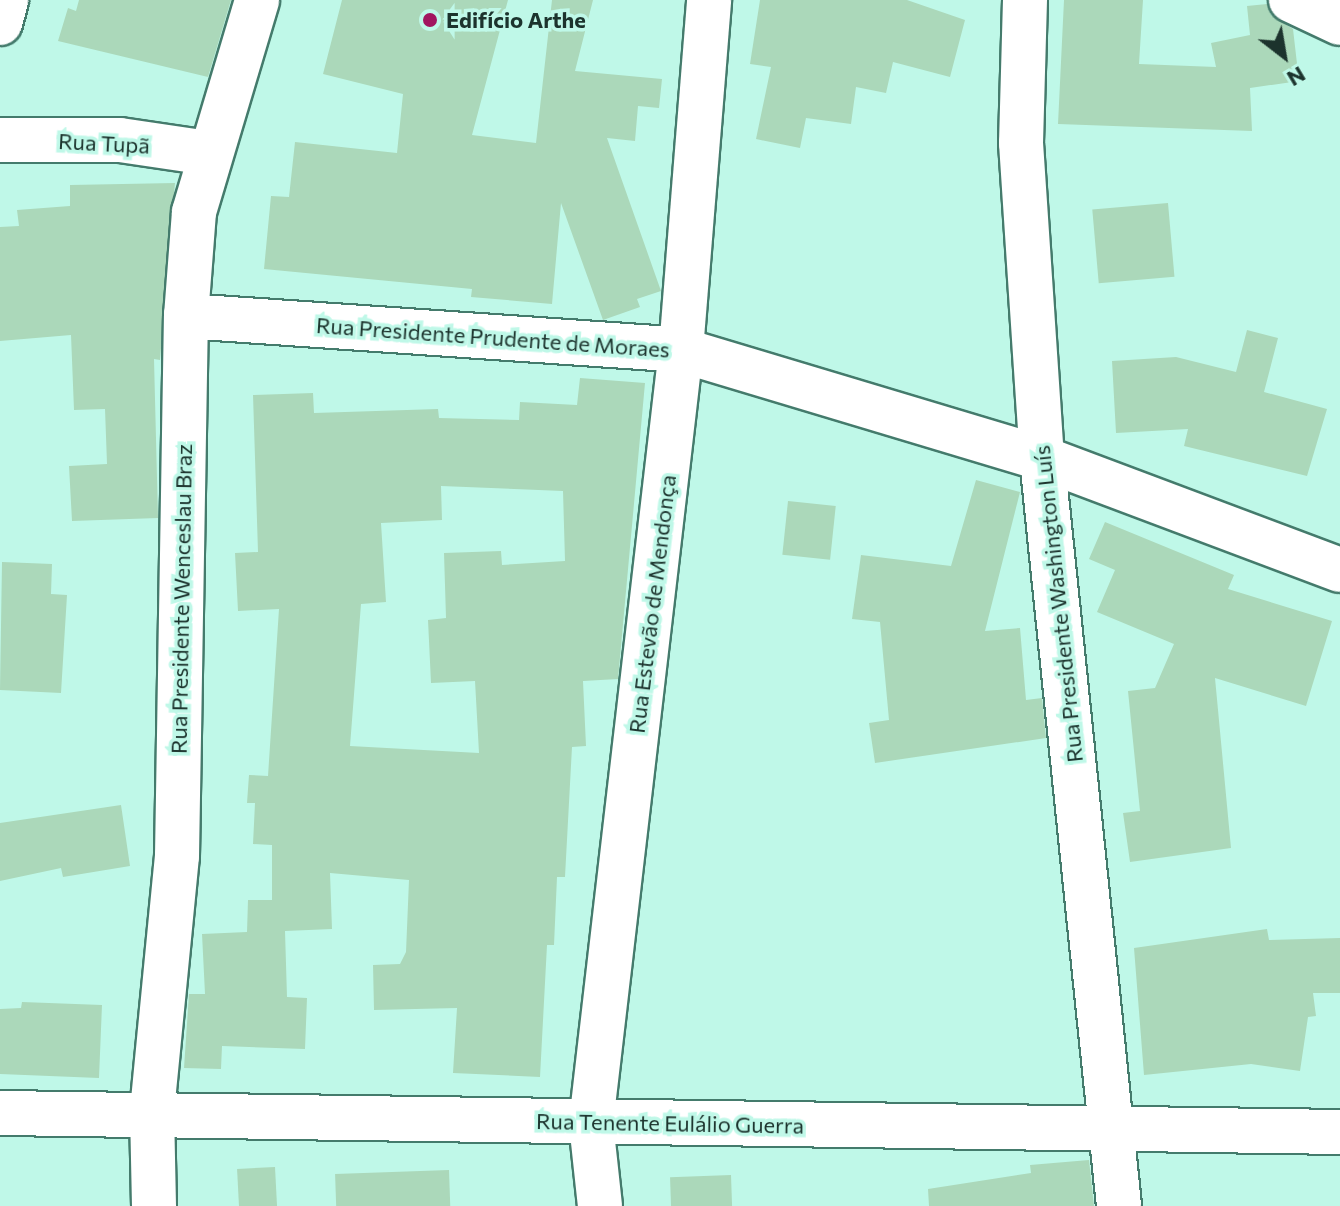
<!DOCTYPE html>
<meta charset="utf-8">
<style>
body{margin:0}
#map{position:relative;width:1340px;height:1206px;overflow:hidden;background:#bff8e8;font-family:Commissioner,sans-serif}
div>[style]{position:absolute}
[style*='--x']{left:calc(var(--x)*1px);top:calc(var(--y)*1px);width:calc(var(--w)*1px);rotate:calc(var(--a)*1deg)}
.building>*{inset:0;background:#abd8ba;transform-origin:0 0}
.roads{filter:drop-shadow(2px 0 #447b6c) drop-shadow(-2px 0 #447b6c) drop-shadow(0 2px #447b6c) drop-shadow(0 -2px #447b6c)}
.minor>*{height:44px;margin:-22px;padding:0 22px;transform-origin:22px;border-radius:22px;background:#fff}
.tertiary>*{height:44px;margin:-22px;padding:0 22px;transform-origin:22px;border-radius:22px;background:#fff}
.dots>*{width:22px;height:22px;translate:-50% -50%;box-sizing:border-box;border:4px solid #bff8e8;border-radius:50%}
span{translate:-50% -50%;white-space:nowrap;text-align:center;line-height:1.15;-webkit-text-stroke:7px #bff8e8;paint-order:stroke}
.poi-label{font-size:22px;color:#1c332d;font-weight:700}
.left{translate:0 -50%;text-align:left}
.street-label{font-size:22px;color:#1c332d}
.north{position:absolute;left:1244px;top:16px;width:80px;height:80px;-webkit-text-stroke:6px #bff8e8;paint-order:stroke;rotate:149deg;font-size:22px;font-weight:700;line-height:32px;text-align:center;color:#1c332d}
.north::after{content:'';display:block;margin:auto;width:28px;height:36px;background:#1c332d;clip-path:polygon(50% 0,100% 100%,50% 72%,0 100%)}
</style>
<div id="map">
<div class="building">
<i style="clip-path:polygon(79px 0,231px 0,208px 77px,58px 41px,68px 8px,76px 11px)"></i>
<i style="clip-path:polygon(342px 0,508px 0,472px 135px,536px 143px,552px 0,593px 0,575px 71px,662px 79px,659px 108px,638px 106px,635px 141px,607px 138px,661px 291px,637px 299px,640px 307px,603px 320px,561px 203px,552px 304px,471px 297px,472px 289px,264px 269px,271px 196px,289px 197px,295px 142px,397px 153px,403px 94px,323px 74px)"></i>
<i style="clip-path:polygon(760px 0,907px 0,965px 20px,950px 77px,893px 62px,886px 93px,856px 87px,851px 124px,806px 118px,800px 148px,756px 139px,771px 67px,750px 64px)"></i>
<i style="clip-path:polygon(1064px 0,1143px 0,1139px 64px,1216px 67px,1211px 43px,1250px 35px,1247px 6px,1267px 4px,1271px 15px,1293px 29px,1299px 81px,1250px 88px,1252px 131px,1058px 124px)"></i>
<i style="clip-path:polygon(175px 183px,160px 360px,154px 359px,158px 518px,72px 521px,69px 466px,107px 464px,105px 409px,74px 410px,71px 335px,0 341px,0 227px,19px 226px,17px 210px,70px 206px,70px 185px)"></i>
<i style="left:1168px;top:203px;width:74px;height:76px;rotate:85deg"></i>
<i style="clip-path:polygon(1247px 330px,1278px 338px,1264px 392px,1327px 409px,1307px 476px,1184px 446px,1188px 429px,1116px 433px,1112px 361px,1176px 357px,1236px 372px)"></i>
<i style="clip-path:polygon(evenodd,580px 378px,645px 383px,618px 679px,583px 681px,586px 746px,572px 747px,565px 877px,557px 877px,554px 945px,547px 945px,540px 1077px,453px 1073px,457px 1008px,374px 1010px,373px 965px,400px 964px,406px 952px,409px 880px,330px 873px,332px 929px,285px 931px,287px 997px,307px 998px,305px 1049px,222px 1046px,221px 1069px,184px 1068px,189px 994px,205px 994px,202px 934px,247px 932px,248px 900px,272px 900px,272px 845px,253px 844px,255px 803px,247px 803px,249px 775px,268px 776px,279px 609px,238px 611px,235px 553px,258px 552px,253px 395px,313px 393px,314px 413px,438px 409px,439px 418px,519px 420px,520px 402px,577px 405px,580px 378px,441px 486px,563px 491px,565px 561px,502px 565px,501px 551px,444px 553px,446px 618px,428px 620px,431px 683px,475px 681px,479px 753px,350px 746px,361px 604px,386px 602px,381px 523px,442px 520px,441px 486px)"></i>
<i style="clip-path:polygon(976px 480px,1020px 492px,985px 631px,1020px 628px,1026px 700px,1042px 698px,1046px 738px,875px 763px,869px 723px,889px 720px,880px 622px,852px 619px,861px 555px,951px 566px)"></i>
<i style="left:788px;top:501px;width:48px;height:54px;rotate:6deg"></i>
<i style="clip-path:polygon(1105px 522px,1234px 575px,1228px 589px,1332px 621px,1306px 706px,1215px 678px,1231px 848px,1130px 862px,1123px 813px,1140px 811px,1128px 691px,1155px 688px,1174px 644px,1097px 612px,1115px 570px,1089px 559px)"></i>
<i style="clip-path:polygon(2px 562px,52px 564px,51px 594px,67px 595px,61px 693px,0 690px)"></i>
<i style="clip-path:polygon(121px 805px,130px 866px,63px 877px,61px 868px,0 881px,0 823px)"></i>
<i style="clip-path:polygon(1267px 929px,1269px 940px,1340px 938px,1340px 993px,1313px 993px,1316px 1016px,1308px 1017px,1300px 1071px,1251px 1064px,1144px 1075px,1134px 948px)"></i>
<i style="clip-path:polygon(22px 1002px,102px 1005px,99px 1078px,0 1074px,0 1009px,21px 1008px)"></i>
<i style="clip-path:polygon(1089px 1160px,1094px 1206px,929px 1206px,928px 1189px,1031px 1173px,1030px 1165px)"></i>
<i style="left:275px;top:1167px;width:39px;height:38px;rotate:87deg"></i>
<i style="left:449px;top:1170px;width:36px;height:114px;rotate:88deg"></i>
<i style="left:731px;top:1175px;width:31px;height:61px;rotate:88deg"></i>
</div>
<div class="roads">
<div class="minor">
<i style="--x:1025;--y:0;--w:143;--a:91.6"></i>
<i style="--x:1021;--y:143;--w:316;--a:86.2"></i>
<i style="--x:1042;--y:458;--w:752;--a:84.12"></i>
<i style="--x:1291;--y:0;--w:54;--a:25.1"></i>
<i style="--x:0;--y:23;--w:24;--a:-75"></i>
<i style="--x:0;--y:140;--w:120;--a:0"></i>
<i style="--x:120;--y:140;--w:89;--a:8.4"></i>
<i style="--x:186;--y:316;--w:496;--a:3.9"></i>
<i style="--x:681;--y:350;--w:377;--a:16.7"></i>
<i style="--x:1042;--y:458;--w:318;--a:20.6"></i>
<i style="--x:154;--y:1206;--w:95;--a:-91.2"></i>
<i style="--x:152;--y:1111;--w:256;--a:-84.4"></i>
<i style="--x:177;--y:856;--w:540;--a:-89.05"></i>
<i style="--x:186;--y:316;--w:104;--a:-85.6"></i>
<i style="--x:194;--y:212;--w:221;--a:-73.4"></i>
</div>
<div class="tertiary">
<i style="--x:0;--y:1113;--w:1340;--a:0.81"></i>
<i style="--x:600;--y:1206;--w:83;--a:-96.2"></i>
<i style="--x:591;--y:1123;--w:778;--a:-83.36"></i>
<i style="--x:681;--y:350;--w:351;--a:-85.4"></i>
</div>
</div>
<div class="dots">
<i style="left:430px;top:20px;background:#a11660"></i>
</div>
<div class="poi-label">
<span class="left" style="left:446px;top:20px">Edifício Arthe</span>
</div>
<div class="street-label">
<span style="left:104px;top:143px;rotate:3deg">Rua Tupã</span>
<span style="left:493px;top:337px;rotate:4deg">Rua Presidente Prudente de Moraes</span>
<span style="left:181px;top:599px;rotate:-89deg">Rua Presidente Wenceslau Braz</span>
<span style="left:652px;top:604px;rotate:-83deg">Rua Estevão de Mendonça</span>
<span style="left:1058px;top:604px;rotate:-96deg">Rua Presidente Washington Luís</span>
<span style="left:670px;top:1123px;rotate:1deg">Rua Tenente Eulálio Guerra</span>
</div>
<div class="north">N</div>
</div>
